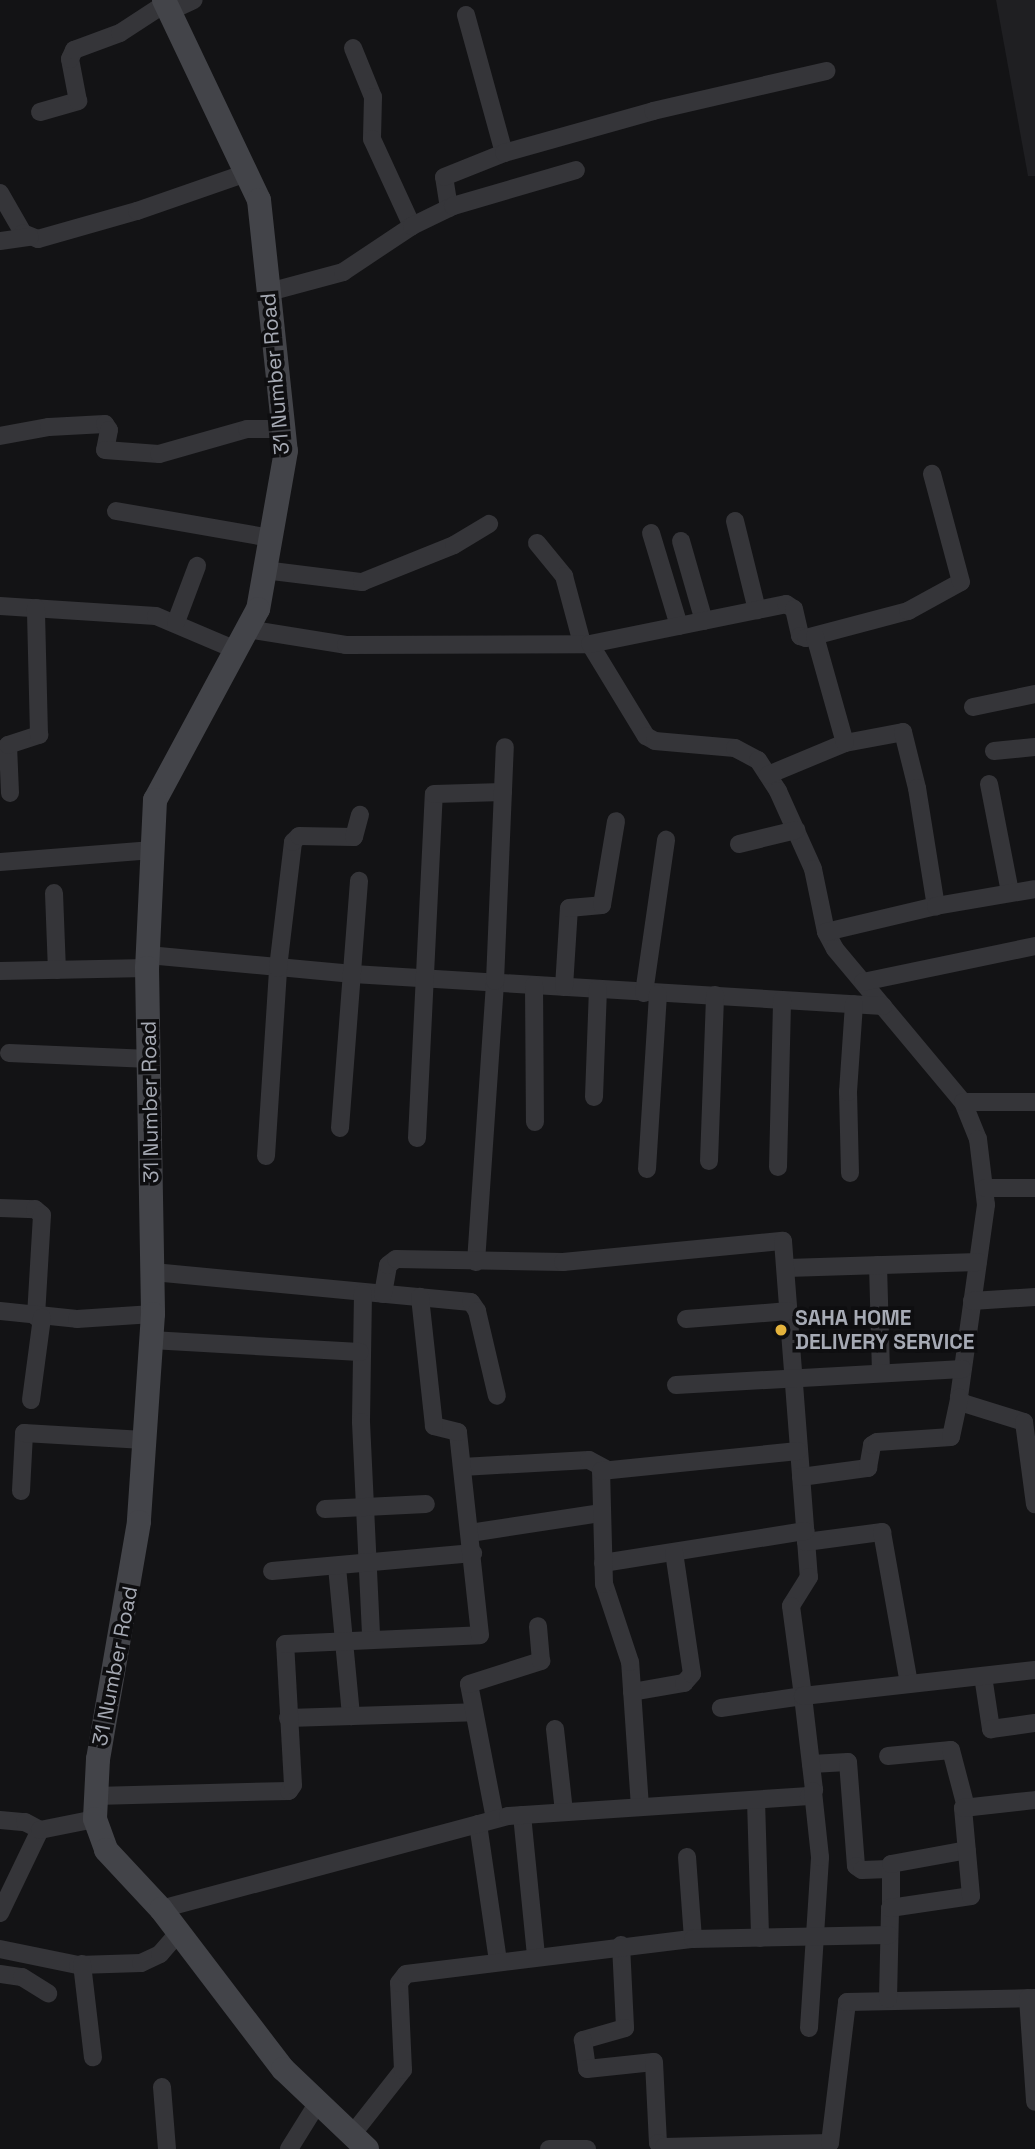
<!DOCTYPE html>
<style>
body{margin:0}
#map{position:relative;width:1035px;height:2149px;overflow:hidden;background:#131315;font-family:"Space Grotesk",sans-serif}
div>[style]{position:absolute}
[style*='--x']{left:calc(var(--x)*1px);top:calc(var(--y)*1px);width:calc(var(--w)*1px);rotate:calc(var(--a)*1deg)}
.built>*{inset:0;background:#1f1f22}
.street>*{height:18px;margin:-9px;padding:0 9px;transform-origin:9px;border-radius:9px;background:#353539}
.secondary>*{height:24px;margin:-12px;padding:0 12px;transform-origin:12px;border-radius:12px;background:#434449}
.dots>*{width:19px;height:19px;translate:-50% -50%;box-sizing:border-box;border:4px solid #0e0e10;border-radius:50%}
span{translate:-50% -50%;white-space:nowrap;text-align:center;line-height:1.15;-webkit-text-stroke:7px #0e0e10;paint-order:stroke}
.street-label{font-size:21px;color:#a6aab4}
.poi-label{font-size:21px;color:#a6aab4;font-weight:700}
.left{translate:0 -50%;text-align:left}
</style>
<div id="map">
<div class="built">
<i style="clip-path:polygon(996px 0,1035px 0,1035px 176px,1028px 176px)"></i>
</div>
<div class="street">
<i style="--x:170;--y:11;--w:26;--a:-25"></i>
<i style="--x:466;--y:15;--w:143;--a:74.6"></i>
<i style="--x:353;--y:48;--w:53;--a:67.8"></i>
<i style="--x:373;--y:97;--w:42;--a:91.4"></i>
<i style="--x:372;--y:139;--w:96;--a:65.3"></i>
<i style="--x:40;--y:112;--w:40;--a:-16"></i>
<i style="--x:78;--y:101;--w:43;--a:-100.8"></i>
<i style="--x:70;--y:59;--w:10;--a:-66"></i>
<i style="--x:74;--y:50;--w:49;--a:-20.3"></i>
<i style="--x:120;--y:33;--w:55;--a:-33.1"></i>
<i style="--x:0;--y:193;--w:46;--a:60.1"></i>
<i style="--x:23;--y:233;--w:16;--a:22"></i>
<i style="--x:38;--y:239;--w:103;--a:-15.8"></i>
<i style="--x:137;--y:211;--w:115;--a:-19.2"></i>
<i style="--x:449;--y:208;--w:31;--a:-99"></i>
<i style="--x:444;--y:177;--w:65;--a:-21.8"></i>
<i style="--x:504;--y:153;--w:155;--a:-15.7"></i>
<i style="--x:653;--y:111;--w:178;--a:-13"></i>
<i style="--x:0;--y:241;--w:30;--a:-8"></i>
<i style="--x:269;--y:292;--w:77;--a:-15.1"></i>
<i style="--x:343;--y:272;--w:83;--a:-33.7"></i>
<i style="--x:412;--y:226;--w:46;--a:-26"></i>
<i style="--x:453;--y:206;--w:128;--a:-16.3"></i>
<i style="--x:0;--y:436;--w:50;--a:-10.4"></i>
<i style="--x:49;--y:427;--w:56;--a:-3.1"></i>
<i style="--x:105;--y:424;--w:7;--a:56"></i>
<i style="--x:109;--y:430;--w:20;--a:101"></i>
<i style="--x:105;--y:450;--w:54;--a:4.2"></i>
<i style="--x:159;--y:454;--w:91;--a:-15.9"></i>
<i style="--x:247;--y:429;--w:36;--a:0"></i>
<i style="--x:116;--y:511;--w:156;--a:9.9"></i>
<i style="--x:735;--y:521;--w:92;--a:76.1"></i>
<i style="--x:651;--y:533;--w:97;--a:73.2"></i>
<i style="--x:681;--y:541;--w:83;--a:74"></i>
<i style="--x:537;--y:543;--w:43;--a:50.7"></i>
<i style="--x:564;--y:576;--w:69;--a:75"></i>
<i style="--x:264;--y:570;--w:99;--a:7"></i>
<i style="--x:362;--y:582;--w:99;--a:-21.9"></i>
<i style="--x:454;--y:545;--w:41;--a:-31"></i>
<i style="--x:0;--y:606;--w:156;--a:3.7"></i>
<i style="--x:156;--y:616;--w:87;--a:23"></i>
<i style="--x:176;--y:622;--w:60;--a:-69.4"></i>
<i style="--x:247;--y:629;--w:100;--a:9.2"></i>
<i style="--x:346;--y:645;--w:244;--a:-0.2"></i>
<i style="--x:590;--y:644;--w:108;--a:58.7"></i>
<i style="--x:646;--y:736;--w:10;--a:29"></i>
<i style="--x:655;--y:741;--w:80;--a:5"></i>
<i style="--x:735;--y:748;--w:26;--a:28"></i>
<i style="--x:758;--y:760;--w:37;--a:57"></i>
<i style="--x:778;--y:791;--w:85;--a:65.8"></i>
<i style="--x:813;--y:869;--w:64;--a:78.3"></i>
<i style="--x:826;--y:932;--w:19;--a:62"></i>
<i style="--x:835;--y:949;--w:199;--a:50.1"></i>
<i style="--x:963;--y:1102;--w:40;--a:68"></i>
<i style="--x:978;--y:1139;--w:66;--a:83.1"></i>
<i style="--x:986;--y:1205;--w:195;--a:98"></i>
<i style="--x:959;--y:1398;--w:6;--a:51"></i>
<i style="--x:963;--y:1403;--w:64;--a:17.3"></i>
<i style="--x:1024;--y:1422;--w:83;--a:82.4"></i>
<i style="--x:590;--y:644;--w:200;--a:-11.5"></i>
<i style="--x:786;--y:604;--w:9;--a:32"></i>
<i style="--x:794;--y:609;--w:28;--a:77"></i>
<i style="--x:800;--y:636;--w:6;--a:18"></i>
<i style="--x:806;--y:638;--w:106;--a:-14.8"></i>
<i style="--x:908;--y:611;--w:60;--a:-28.7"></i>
<i style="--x:961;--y:582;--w:112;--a:-105"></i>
<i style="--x:973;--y:707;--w:63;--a:-11.8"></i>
<i style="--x:845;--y:743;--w:59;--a:-10.7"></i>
<i style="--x:903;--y:732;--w:58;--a:76"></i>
<i style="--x:917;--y:788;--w:120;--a:80.9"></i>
<i style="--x:994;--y:751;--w:41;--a:-5.6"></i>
<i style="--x:768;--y:775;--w:83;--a:-22.6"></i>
<i style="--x:845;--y:743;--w:111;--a:-105.7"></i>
<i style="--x:989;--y:784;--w:110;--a:79"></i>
<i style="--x:10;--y:793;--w:48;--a:-92.4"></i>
<i style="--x:8;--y:745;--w:33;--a:-18"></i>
<i style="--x:39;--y:735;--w:127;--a:-91.4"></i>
<i style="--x:739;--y:844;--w:59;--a:-13.8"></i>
<i style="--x:0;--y:862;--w:153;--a:-4.5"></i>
<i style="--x:54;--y:893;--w:77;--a:87.8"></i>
<i style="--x:826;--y:932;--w:113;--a:-13.3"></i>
<i style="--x:936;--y:906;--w:100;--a:-9.7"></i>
<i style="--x:148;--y:955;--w:206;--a:5.3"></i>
<i style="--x:353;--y:974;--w:531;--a:3.46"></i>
<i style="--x:0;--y:971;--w:147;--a:-1.2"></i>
<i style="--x:863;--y:982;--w:176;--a:-11.8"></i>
<i style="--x:534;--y:985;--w:137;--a:89.6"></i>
<i style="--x:564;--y:987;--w:79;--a:-86.4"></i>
<i style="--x:569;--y:908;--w:33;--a:-5"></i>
<i style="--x:602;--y:905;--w:85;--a:-80.5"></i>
<i style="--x:644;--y:993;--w:155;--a:-81.8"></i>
<i style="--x:9;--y:1053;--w:141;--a:2.4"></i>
<i style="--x:594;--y:1097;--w:108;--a:-87.9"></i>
<i style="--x:963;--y:1102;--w:72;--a:0"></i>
<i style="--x:340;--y:1128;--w:248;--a:-85.6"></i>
<i style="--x:417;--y:1138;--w:344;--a:-87.2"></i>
<i style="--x:434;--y:794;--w:69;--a:-1.7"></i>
<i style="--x:266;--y:1156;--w:188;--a:-86.3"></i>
<i style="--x:278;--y:968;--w:127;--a:-83.2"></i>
<i style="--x:293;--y:842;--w:8;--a:-45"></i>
<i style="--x:299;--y:836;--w:55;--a:1"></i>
<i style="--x:354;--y:837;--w:23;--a:-75"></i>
<i style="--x:709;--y:1161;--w:166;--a:-87.9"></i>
<i style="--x:778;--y:1167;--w:167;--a:-88.6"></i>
<i style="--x:647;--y:1169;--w:175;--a:-86.4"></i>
<i style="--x:850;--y:1173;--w:81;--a:-91.4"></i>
<i style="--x:848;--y:1092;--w:88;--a:-86.1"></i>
<i style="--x:985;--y:1188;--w:50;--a:0"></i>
<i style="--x:0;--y:1208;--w:35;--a:2"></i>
<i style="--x:35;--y:1209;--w:9;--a:41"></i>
<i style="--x:42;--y:1215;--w:102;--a:93.4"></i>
<i style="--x:476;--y:1262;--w:282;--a:-86.1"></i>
<i style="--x:495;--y:981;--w:234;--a:-87.6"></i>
<i style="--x:878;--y:1265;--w:108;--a:88.4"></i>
<i style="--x:787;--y:1268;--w:191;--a:-1.8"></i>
<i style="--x:153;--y:1272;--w:319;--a:5.4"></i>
<i style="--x:471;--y:1302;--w:11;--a:56"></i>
<i style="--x:477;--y:1311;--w:87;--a:76.8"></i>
<i style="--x:363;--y:1293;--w:129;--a:90.9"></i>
<i style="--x:361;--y:1422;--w:216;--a:87.3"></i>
<i style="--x:383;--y:1294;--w:29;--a:-80"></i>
<i style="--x:388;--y:1265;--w:10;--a:-37"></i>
<i style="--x:396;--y:1259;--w:167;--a:1"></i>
<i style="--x:563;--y:1262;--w:221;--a:-5.5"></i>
<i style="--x:783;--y:1241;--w:337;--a:85.6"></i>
<i style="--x:809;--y:1577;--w:34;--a:122"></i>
<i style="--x:791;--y:1606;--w:91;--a:82.4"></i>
<i style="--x:803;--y:1696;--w:83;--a:171.7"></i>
<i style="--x:972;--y:1301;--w:63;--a:-3.6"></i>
<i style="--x:0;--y:1311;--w:77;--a:5.9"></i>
<i style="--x:77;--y:1319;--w:76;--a:-3.8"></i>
<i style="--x:686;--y:1319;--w:103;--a:-4.4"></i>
<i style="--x:151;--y:1340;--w:209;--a:3.3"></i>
<i style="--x:676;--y:1385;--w:287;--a:-3.2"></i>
<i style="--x:31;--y:1400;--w:83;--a:-82.4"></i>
<i style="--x:462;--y:1467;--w:127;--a:-3.2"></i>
<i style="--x:589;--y:1460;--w:19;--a:28"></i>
<i style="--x:801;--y:1477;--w:68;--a:-7.7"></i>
<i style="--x:868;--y:1468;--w:23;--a:-80"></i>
<i style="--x:872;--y:1445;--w:6;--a:-31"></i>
<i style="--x:877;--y:1442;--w:74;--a:-3.9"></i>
<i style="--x:951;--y:1437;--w:40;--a:-78"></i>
<i style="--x:21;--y:1491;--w:58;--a:-87"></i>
<i style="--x:24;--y:1433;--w:120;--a:3.3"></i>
<i style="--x:325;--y:1509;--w:101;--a:-2.8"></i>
<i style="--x:470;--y:1533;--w:133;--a:-8.7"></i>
<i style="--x:806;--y:1542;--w:77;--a:-7.5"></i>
<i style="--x:882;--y:1532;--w:154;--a:79.9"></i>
<i style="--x:603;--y:1563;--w:205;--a:-9"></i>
<i style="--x:337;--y:1567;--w:150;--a:84.6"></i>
<i style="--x:272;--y:1571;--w:202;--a:-5.1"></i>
<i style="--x:983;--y:1676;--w:54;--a:81.4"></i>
<i style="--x:991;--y:1729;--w:44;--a:-7.8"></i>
<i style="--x:632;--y:1692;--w:53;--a:-9.8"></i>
<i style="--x:684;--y:1683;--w:12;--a:-48"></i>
<i style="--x:692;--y:1674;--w:123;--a:-98.4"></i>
<i style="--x:288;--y:1718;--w:186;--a:-1.8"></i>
<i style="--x:555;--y:1729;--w:83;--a:83.8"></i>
<i style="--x:888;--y:1756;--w:63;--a:-5.4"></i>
<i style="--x:951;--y:1750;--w:59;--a:75.3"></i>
<i style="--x:811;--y:1764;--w:37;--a:-3"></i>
<i style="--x:848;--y:1762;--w:104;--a:85.6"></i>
<i style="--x:856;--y:1866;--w:7;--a:34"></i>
<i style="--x:862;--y:1870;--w:27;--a:-2"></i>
<i style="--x:95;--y:1796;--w:194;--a:-1.5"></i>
<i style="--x:289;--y:1791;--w:7;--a:-56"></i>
<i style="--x:293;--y:1785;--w:141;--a:-93.2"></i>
<i style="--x:285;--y:1644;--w:195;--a:-2.6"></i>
<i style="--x:480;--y:1635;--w:204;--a:-96.2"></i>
<i style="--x:458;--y:1432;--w:25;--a:-166"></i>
<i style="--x:434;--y:1426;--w:130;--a:-96.2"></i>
<i style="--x:756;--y:1800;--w:138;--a:88.3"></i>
<i style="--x:640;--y:1807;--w:145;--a:-93.9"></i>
<i style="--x:630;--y:1662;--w:82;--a:-108.4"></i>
<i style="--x:604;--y:1584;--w:113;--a:-91.5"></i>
<i style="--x:601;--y:1471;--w:198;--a:-5.8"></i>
<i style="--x:522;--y:1815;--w:142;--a:84.3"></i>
<i style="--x:495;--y:1819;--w:137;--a:-100.9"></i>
<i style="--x:469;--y:1684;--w:76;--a:-17.7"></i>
<i style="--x:541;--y:1661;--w:35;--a:-95"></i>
<i style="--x:0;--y:1820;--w:25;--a:5"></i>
<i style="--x:25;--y:1822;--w:17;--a:28"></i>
<i style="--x:478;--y:1824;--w:138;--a:81.7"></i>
<i style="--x:687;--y:1857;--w:82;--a:85.8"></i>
<i style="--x:891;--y:1906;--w:42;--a:-90"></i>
<i style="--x:891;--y:1864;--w:77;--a:-10.4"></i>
<i style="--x:161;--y:1909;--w:359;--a:-15"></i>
<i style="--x:508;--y:1816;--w:302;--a:-3.8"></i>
<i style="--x:809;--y:1796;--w:8;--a:-50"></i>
<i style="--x:814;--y:1790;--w:95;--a:-96.7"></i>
<i style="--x:803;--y:1696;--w:233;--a:-6.4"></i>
<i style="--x:0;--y:1913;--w:92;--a:-64.3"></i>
<i style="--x:40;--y:1830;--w:56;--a:-11.3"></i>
<i style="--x:621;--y:1945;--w:83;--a:87.2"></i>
<i style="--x:625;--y:2028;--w:44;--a:164.1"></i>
<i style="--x:583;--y:2040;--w:29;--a:82"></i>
<i style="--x:587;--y:2069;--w:67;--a:-6"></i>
<i style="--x:654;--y:2062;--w:81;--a:87.2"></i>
<i style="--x:658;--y:2143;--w:7;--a:34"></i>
<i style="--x:664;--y:2147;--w:166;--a:-1.4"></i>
<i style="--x:830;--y:2143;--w:142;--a:-83.1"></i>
<i style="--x:847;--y:2002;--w:188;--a:-1.2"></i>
<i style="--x:0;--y:1949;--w:80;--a:11.6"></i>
<i style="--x:78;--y:1965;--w:63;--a:-1.8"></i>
<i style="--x:141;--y:1963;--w:21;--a:-25"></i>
<i style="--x:160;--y:1954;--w:29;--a:-49"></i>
<i style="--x:82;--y:1964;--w:94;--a:83.3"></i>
<i style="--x:0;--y:1974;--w:22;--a:8"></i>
<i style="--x:22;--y:1977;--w:31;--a:32"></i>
<i style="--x:1028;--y:1998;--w:104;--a:86.1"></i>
<i style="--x:888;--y:1999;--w:91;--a:-88.7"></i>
<i style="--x:890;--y:1908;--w:82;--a:-8.4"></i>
<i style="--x:971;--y:1896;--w:88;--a:-95.2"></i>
<i style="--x:963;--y:1808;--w:72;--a:-6.3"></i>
<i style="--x:809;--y:2028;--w:171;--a:-86.3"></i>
<i style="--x:820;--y:1857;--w:66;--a:-96.1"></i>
<i style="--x:162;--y:2087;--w:62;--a:85.4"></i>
<i style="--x:351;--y:2136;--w:84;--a:-51.8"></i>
<i style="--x:403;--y:2070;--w:87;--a:-92.6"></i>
<i style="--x:399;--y:1983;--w:11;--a:-52"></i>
<i style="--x:406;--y:1974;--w:289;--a:-7"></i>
<i style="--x:693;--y:1939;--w:196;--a:-1.2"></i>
<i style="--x:289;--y:2149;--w:53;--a:-58.1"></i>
<i style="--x:549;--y:2149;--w:38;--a:0"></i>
</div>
<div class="secondary">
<i style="--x:164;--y:0;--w:221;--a:64.6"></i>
<i style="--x:259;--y:200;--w:252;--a:83.9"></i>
<i style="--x:286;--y:451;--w:160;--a:100"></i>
<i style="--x:258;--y:609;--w:217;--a:118.3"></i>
<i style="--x:155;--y:800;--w:168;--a:92.7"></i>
<i style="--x:147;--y:968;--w:346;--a:89"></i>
<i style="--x:153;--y:1314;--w:208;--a:93.9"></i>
<i style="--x:139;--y:1522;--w:241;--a:99.8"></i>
<i style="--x:98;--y:1759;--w:60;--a:92.9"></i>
<i style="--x:95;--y:1819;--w:33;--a:70"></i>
<i style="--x:106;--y:1850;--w:81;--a:47"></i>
<i style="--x:161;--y:1909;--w:201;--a:52.7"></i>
<i style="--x:283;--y:2069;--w:116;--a:43.6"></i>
</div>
<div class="dots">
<i style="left:781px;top:1330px;background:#e4b33c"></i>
</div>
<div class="street-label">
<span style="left:275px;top:374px;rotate:-95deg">31 Number Road</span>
<span style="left:150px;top:1102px;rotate:-91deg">31 Number Road</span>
<span style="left:115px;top:1666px;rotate:-79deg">31 Number Road</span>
</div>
<div class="poi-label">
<span class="left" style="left:795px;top:1330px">SAHA HOME<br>DELIVERY SERVICE</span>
</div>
</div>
